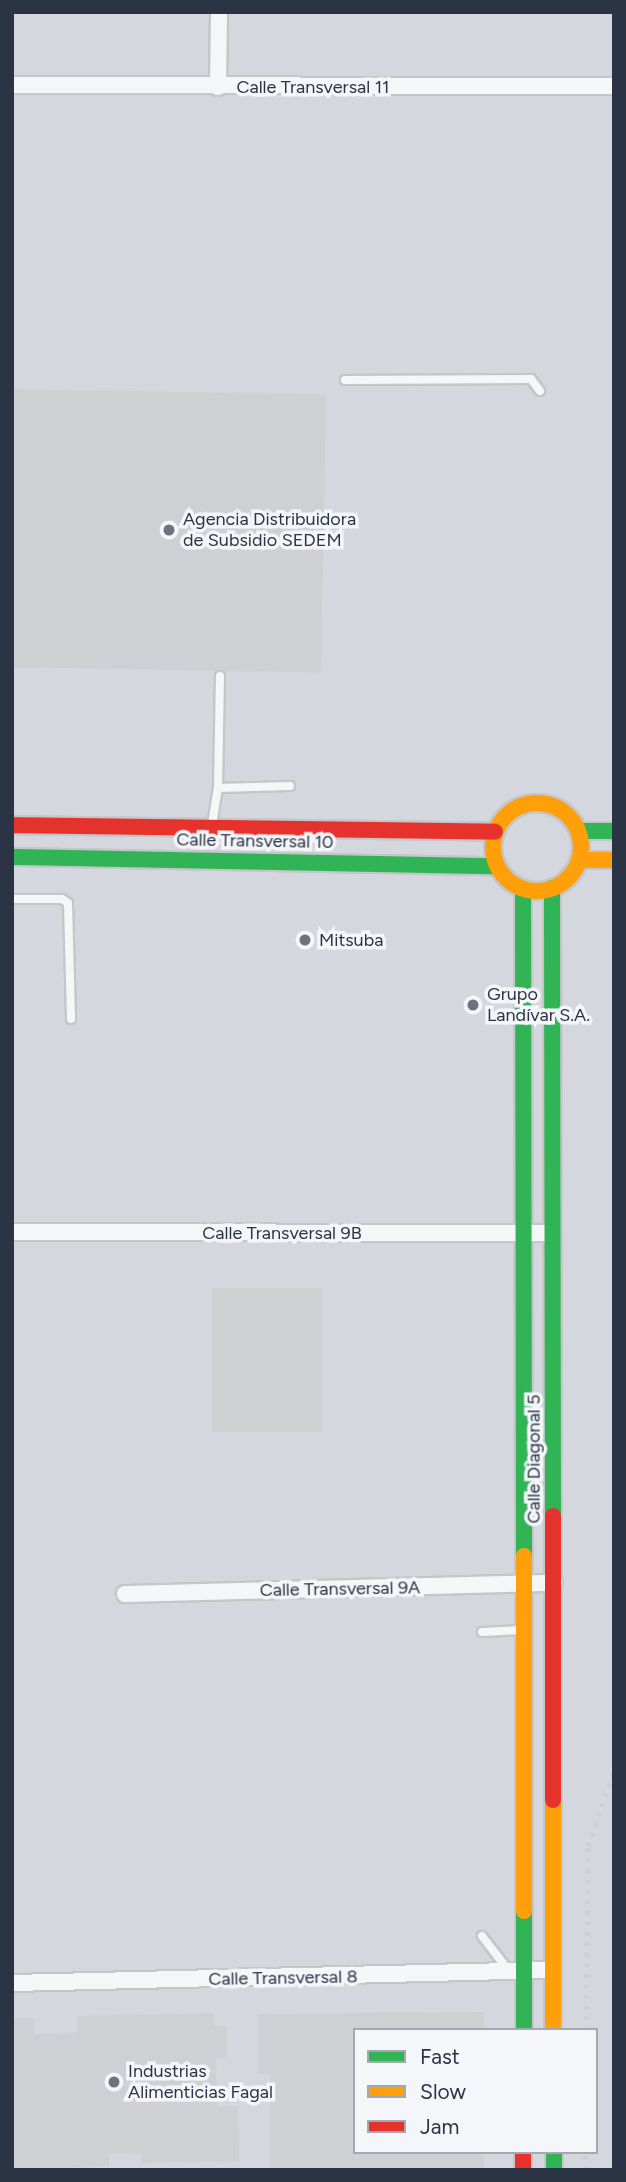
<!DOCTYPE html>
<meta charset="utf-8">
<style>
body{margin:0}
#map{position:relative;width:626px;height:2182px;overflow:hidden;background:#e6e8ea;font-family:Figtree,sans-serif}
div>[style]{position:absolute}
[style*='--x']{left:calc(var(--x)*1px);top:calc(var(--y)*1px);width:calc(var(--w)*1px);rotate:calc(var(--a)*1deg)}
.built>*{inset:0;background:#d4d7dd}
.building>*{inset:0;background:#ced0d3;transform-origin:0 0}
.roads{filter:drop-shadow(2px 0 #c4c6c8) drop-shadow(-2px 0 #c4c6c8) drop-shadow(0 2px #c4c6c8) drop-shadow(0 -2px #c4c6c8)}
.lane>*{height:8px;margin:-4px;padding:0 4px;transform-origin:4px;border-radius:4px;background:#f5f6f7}
.street>*{height:16px;margin:-8px;padding:0 8px;transform-origin:8px;border-radius:8px;background:#f5f6f7}
.fast>*{height:16px;margin:-8px;padding:0 8px;transform-origin:8px;border-radius:8px;background:#30b455}
.slow>*{height:16px;margin:-8px;padding:0 8px;transform-origin:8px;border-radius:8px;background:#ff9f0a}
.slow>.ring{margin:-8px;padding:0;box-sizing:content-box;background:none;border:16px solid #ff9f0a;border-radius:50%}
.jam>*{height:16px;margin:-8px;padding:0 8px;transform-origin:8px;border-radius:8px;background:#e5322d}
.rail>*{height:4.5px;margin-top:-2.25px;transform-origin:0;background:repeating-linear-gradient(90deg,#cecfd2 0 3.5px,transparent 0 10.5px)}
.dots>*{width:19px;height:19px;translate:-50% -50%;box-sizing:border-box;border:4px solid #f4f6f9;border-radius:50%}
span{translate:-50% -50%;white-space:nowrap;text-align:center;line-height:1.15;-webkit-text-stroke:7px #f4f6f9;paint-order:stroke}
.street-label{font-size:18px;color:#2b3445}
.poi-label{font-size:18px;color:#2b3445}
.left{translate:0 -50%;text-align:left}
.frame{position:absolute;inset:0;border:14px solid #2b3445;pointer-events:none}
.legend{position:absolute;left:353px;top:2028px;width:245px;height:126px;box-sizing:border-box;background:#f4f6f9;border:2px solid #a4a8b1;margin:0;padding:9px 12px;list-style:none;font-size:21px;color:#2b3445}
.legend li{display:flex;align-items:center;gap:14px;height:35px}
.legend b{width:35px;border:2px solid #a4a8b1}
</style>
<div id="map">
<div class="built">
<i style="clip-path:polygon(evenodd,12px 12px,614px 12px,614px 2170px,12px 2170px,12px 12px,355px 2030px,596px 2030px,596px 2152px,355px 2152px,355px 2030px)"></i>
</div>
<div class="building">
<i style="left:12px;top:389px;width:314px;height:278px;rotate:1deg"></i>
<i style="left:322px;top:1288px;width:144px;height:110px;rotate:90deg"></i>
<i style="clip-path:polygon(484px 2012px,484px 2030px,355px 2030px,355px 2152px,484px 2152px,484px 2170px,270px 2170px,270px 2074px,258px 2074px,258px 2014px)"></i>
<i style="clip-path:polygon(213px 2013px,214px 2026px,227px 2026px,227px 2058px,216px 2058px,217px 2106px,238px 2106px,239px 2161px,142px 2163px,142px 2153px,109px 2154px,109px 2166px,12px 2170px,12px 2018px,34px 2018px,34px 2034px,77px 2033px,77px 2016px)"></i>
</div>
<div class="roads">
<div class="lane">
<i style="--x:345;--y:380;--w:186;--a:-0.3"></i>
<i style="--x:531;--y:379;--w:15;--a:53"></i>
<i style="--x:218;--y:788;--w:72;--a:-1.6"></i>
<i style="--x:212;--y:825;--w:37;--a:-81"></i>
<i style="--x:218;--y:788;--w:112;--a:-89"></i>
<i style="--x:12;--y:899;--w:50;--a:0"></i>
<i style="--x:62;--y:899;--w:7;--a:34"></i>
<i style="--x:68;--y:903;--w:116;--a:88.5"></i>
<i style="--x:482;--y:1632;--w:40;--a:-2.9"></i>
<i style="--x:482;--y:1936;--w:44;--a:52.4"></i>
</div>
<div class="street">
<i style="--x:12;--y:85;--w:602;--a:0.1"></i>
<i style="--x:218;--y:87;--w:75;--a:-89.2"></i>
<i style="--x:12;--y:1232;--w:540;--a:0.11"></i>
<i style="--x:125;--y:1594;--w:429;--a:-1.5"></i>
<i style="--x:12;--y:1983;--w:541;--a:-1.38"></i>
</div>
<div class="fast">
<i style="--x:579;--y:831;--w:35;--a:0"></i>
<i style="--x:12;--y:857;--w:485;--a:1.1"></i>
<i style="--x:552;--y:888;--w:628;--a:89.91"></i>
<i style="--x:523;--y:890;--w:666;--a:89.91"></i>
<i style="--x:524;--y:1911;--w:119;--a:90"></i>
<i style="--x:554;--y:2152;--w:18;--a:90"></i>
</div>
<div class="slow">
<i class="ring" style="left:493px;top:803px;width:72px;height:72px"></i>
<i style="--x:582;--y:860;--w:32;--a:0"></i>
<i style="--x:524;--y:1556;--w:355;--a:90"></i>
<i style="--x:553;--y:1800;--w:230;--a:90"></i>
</div>
<div class="jam">
<i style="--x:12;--y:825;--w:483;--a:0.8"></i>
<i style="--x:553;--y:1516;--w:284;--a:90"></i>
<i style="--x:523;--y:2152;--w:18;--a:90"></i>
</div>
</div>
<div class="rail">
<i style="--x:586;--y:2030;--w:184;--a:-89.4"></i>
<i style="--x:588;--y:1846;--w:80;--a:-71.1"></i>
<i style="--x:585;--y:2170;--w:18;--a:-90"></i>
</div>
<div class="dots">
<i style="left:169px;top:530px;background:#6c737f"></i>
<i style="left:305px;top:940px;background:#6c737f"></i>
<i style="left:473px;top:1005px;background:#6c737f"></i>
<i style="left:114px;top:2082px;background:#6c737f"></i>
</div>
<div class="street-label">
<span style="left:313px;top:87px">Calle Transversal 11</span>
<span style="left:255px;top:841px;rotate:1deg">Calle Transversal 10</span>
<span style="left:282px;top:1233px">Calle Transversal 9B</span>
<span style="left:534px;top:1459px;rotate:-90deg">Calle Diagonal 5</span>
<span style="left:340px;top:1589px;rotate:-1deg">Calle Transversal 9A</span>
<span style="left:283px;top:1978px;rotate:-1deg">Calle Transversal 8</span>
</div>
<div class="poi-label">
<span class="left" style="left:183px;top:530px">Agencia Distribuidora<br>de Subsidio SEDEM</span>
<span class="left" style="left:319px;top:940px">Mitsuba</span>
<span class="left" style="left:487px;top:1005px">Grupo<br>Landívar S.A.</span>
<span class="left" style="left:128px;top:2082px">Industrias<br>Alimenticias Fagal</span>
</div>
<div class="frame"></div>
<ul class="legend">
<li><b style="height:9px;background:#30b455"></b>Fast</li>
<li><b style="height:9px;background:#ff9f0a"></b>Slow</li>
<li><b style="height:9px;background:#e5322d"></b>Jam</li>
</ul>
</div>
